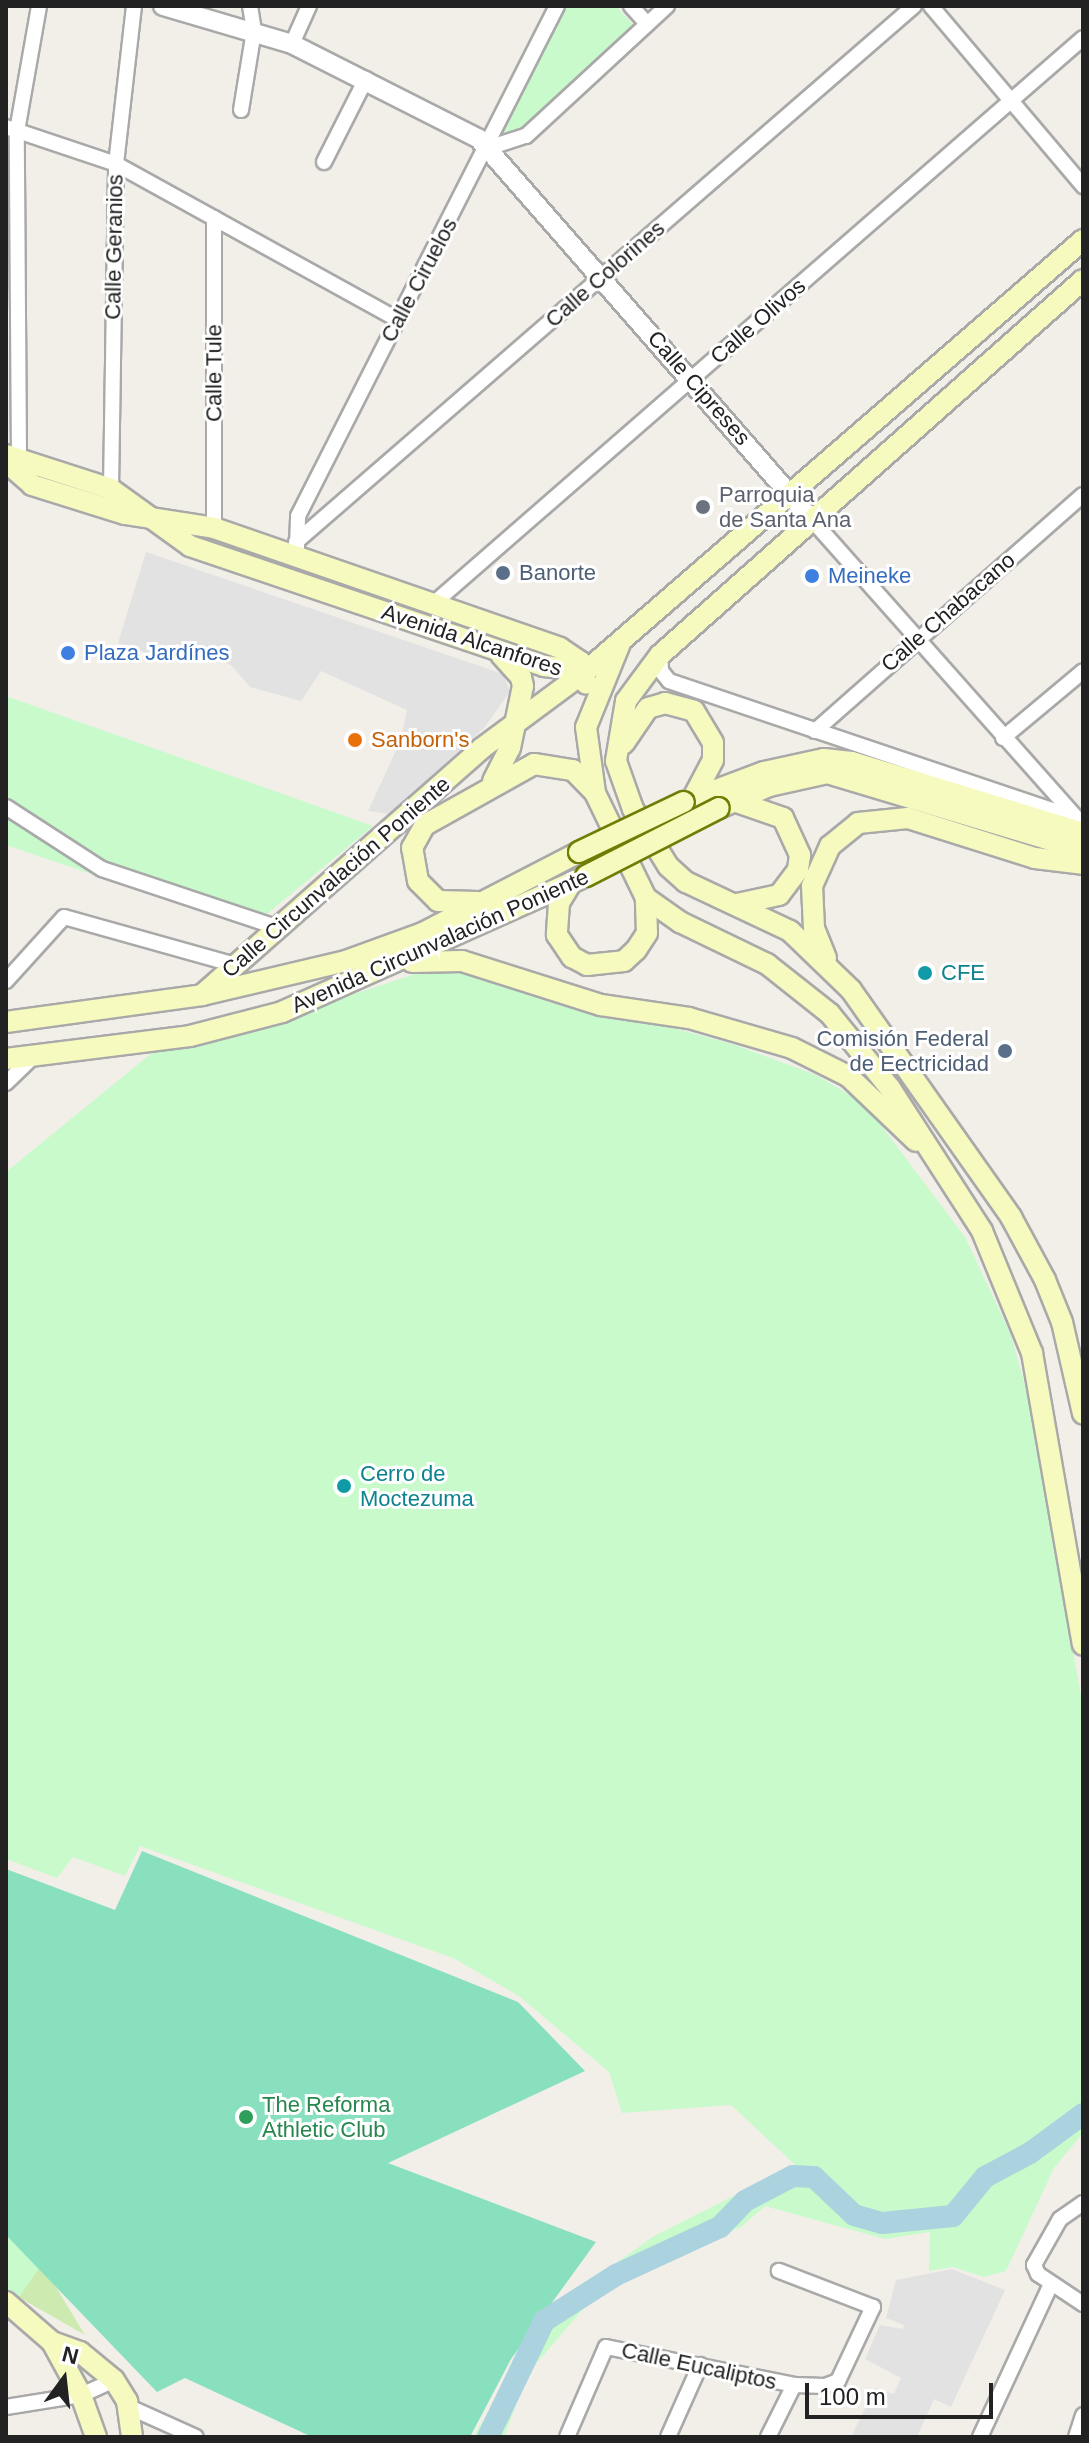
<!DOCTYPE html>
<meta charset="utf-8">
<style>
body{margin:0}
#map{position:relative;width:1089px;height:2443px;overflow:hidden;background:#f2efe9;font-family:Helvetica,sans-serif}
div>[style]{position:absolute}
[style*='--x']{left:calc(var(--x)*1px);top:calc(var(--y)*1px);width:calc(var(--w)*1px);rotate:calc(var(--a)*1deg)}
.grass>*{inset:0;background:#cdebb0}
.park>*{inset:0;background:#c8facc}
.pitch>*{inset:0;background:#88e0be}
.parking>*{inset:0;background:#e2e2e2}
.river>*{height:22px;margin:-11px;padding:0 11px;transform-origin:11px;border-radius:11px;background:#aad3df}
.roads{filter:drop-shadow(2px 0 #a9a9a9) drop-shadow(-2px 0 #a9a9a9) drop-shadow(0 2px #a9a9a9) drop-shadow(0 -2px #a9a9a9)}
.minor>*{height:14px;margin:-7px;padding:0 7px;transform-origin:7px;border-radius:7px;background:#fff}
.tertiary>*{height:18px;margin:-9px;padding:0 9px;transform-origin:9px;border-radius:9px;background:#fff}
.secondary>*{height:20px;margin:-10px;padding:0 10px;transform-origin:10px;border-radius:10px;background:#f7fabf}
.bridges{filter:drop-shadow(2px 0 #707d05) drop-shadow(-2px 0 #707d05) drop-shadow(0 2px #707d05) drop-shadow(0 -2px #707d05)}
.secondary-bridge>*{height:20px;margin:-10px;padding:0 10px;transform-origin:10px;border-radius:10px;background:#f7fabf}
.dots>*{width:22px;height:22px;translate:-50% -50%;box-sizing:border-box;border:4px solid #fff;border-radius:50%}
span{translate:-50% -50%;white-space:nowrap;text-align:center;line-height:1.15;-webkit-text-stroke:6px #fff;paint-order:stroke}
.street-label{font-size:22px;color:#222}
.worship-label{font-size:22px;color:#5b616d}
.left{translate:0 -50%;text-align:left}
.service-label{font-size:22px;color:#4e5e75}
.right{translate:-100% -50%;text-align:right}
.shop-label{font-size:22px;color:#366cbe}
.food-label{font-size:22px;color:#c56008}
.culture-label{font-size:22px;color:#0d838f}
.leisure-label{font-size:22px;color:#27864d}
.frame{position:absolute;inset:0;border:8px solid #222;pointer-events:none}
.north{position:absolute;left:24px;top:2339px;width:80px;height:80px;-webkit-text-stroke:6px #fff;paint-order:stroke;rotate:15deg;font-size:22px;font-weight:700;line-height:32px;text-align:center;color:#222}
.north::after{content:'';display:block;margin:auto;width:28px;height:36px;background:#222;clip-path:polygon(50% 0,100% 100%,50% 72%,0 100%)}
.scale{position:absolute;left:805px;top:2383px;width:188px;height:36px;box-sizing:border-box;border:4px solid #222;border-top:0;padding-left:10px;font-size:24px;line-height:28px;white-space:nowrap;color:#222;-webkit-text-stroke:6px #fff;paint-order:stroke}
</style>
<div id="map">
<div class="grass">
<i style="clip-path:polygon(42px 2264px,85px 2335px,6px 2290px)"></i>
</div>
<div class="park">
<i style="clip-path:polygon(566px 6px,616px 6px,636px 28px,525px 131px,499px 139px)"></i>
<i style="clip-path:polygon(6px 696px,373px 826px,250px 928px,6px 845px)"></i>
<i style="clip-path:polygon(427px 970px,465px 970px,735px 1045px,816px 1075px,865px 1104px,965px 1237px,1011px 1335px,1026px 1389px,1083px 1707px,1083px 2133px,1054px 2168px,1006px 2271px,984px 2277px,953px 2267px,929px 2271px,930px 2232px,885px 2239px,765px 2206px,741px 2227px,658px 2261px,590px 2301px,528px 2373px,504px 2437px,473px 2437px,548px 2312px,654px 2236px,759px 2183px,805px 2174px,731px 2105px,622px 2113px,609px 2072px,519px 1996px,453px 1958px,140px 1846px,125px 1876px,73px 1857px,57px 1878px,6px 1859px,6px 1172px,153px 1052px,209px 1042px)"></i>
<i style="clip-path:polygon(6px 2233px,42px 2264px,17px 2300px,6px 2290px)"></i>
</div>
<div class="pitch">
<i style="clip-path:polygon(142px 1851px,518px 2002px,585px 2071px,388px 2163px,596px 2242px,511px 2359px,470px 2437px,312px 2437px,185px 2378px,157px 2392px,6px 2235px,6px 1869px,115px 1910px)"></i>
</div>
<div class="parking">
<i style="clip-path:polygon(146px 552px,503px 674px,510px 691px,485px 727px,389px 814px,368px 811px,400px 742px,407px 710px,321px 671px,301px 701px,250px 687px,231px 665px,186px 648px,170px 661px,118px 643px)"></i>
<i style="clip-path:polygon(952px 2269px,1005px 2290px,951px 2407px,934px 2399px,917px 2437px,851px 2437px,875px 2388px,894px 2394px,901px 2378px,865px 2359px,880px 2325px,903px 2329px,904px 2325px,886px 2318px,896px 2280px)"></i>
</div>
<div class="river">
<i style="--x:488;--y:2437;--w:129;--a:-64.2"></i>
<i style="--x:544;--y:2321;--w:85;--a:-32.6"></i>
<i style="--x:616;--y:2275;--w:115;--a:-24.8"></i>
<i style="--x:720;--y:2227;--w:36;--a:-46"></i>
<i style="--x:745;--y:2201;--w:54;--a:-27.5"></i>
<i style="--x:793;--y:2176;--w:21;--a:3"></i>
<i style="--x:814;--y:2177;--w:55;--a:43.5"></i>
<i style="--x:854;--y:2215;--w:29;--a:16"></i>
<i style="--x:882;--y:2223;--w:71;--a:-5.6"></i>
<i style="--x:953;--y:2216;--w:50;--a:-50.6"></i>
<i style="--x:985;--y:2177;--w:51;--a:-28.1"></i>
<i style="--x:1030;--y:2153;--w:66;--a:-36.3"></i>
</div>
<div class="roads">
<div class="minor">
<i style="--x:631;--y:6;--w:24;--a:48"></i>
<i style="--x:931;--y:6;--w:236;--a:49.8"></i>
<i style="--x:292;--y:44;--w:42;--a:-65.9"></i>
<i style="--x:241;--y:110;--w:80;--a:-80.7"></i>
<i style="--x:254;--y:31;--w:25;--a:-99"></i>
<i style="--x:6;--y:127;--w:116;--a:18.6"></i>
<i style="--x:116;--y:164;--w:321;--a:28.9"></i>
<i style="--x:488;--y:148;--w:40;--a:-18"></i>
<i style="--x:526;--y:136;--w:192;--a:-42.7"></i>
<i style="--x:324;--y:162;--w:93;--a:-63.2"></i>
<i style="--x:14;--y:467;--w:11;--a:-63"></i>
<i style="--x:19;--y:457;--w:326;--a:-90.4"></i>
<i style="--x:17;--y:131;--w:127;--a:-80"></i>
<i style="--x:111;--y:489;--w:325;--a:-89.1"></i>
<i style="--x:116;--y:164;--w:159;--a:-83.5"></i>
<i style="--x:813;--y:521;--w:396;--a:48.4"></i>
<i style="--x:214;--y:528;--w:310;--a:-90"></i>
<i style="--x:296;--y:542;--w:818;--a:-40.94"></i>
<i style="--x:297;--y:547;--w:31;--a:-88"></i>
<i style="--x:298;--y:516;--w:572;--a:-63.08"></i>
<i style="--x:433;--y:604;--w:862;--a:-41.05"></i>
<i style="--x:660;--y:655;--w:16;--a:86"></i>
<i style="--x:661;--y:671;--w:13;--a:51"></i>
<i style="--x:669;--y:681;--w:432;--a:18.6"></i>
<i style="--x:815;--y:731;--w:357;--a:-41.4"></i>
<i style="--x:1003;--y:738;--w:104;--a:-39.9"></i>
<i style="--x:6;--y:807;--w:114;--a:32.9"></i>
<i style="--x:102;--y:869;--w:187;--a:18.4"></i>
<i style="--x:6;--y:981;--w:86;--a:-47.8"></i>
<i style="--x:64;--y:917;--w:179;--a:15.6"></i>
<i style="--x:6;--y:1083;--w:40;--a:-44"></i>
<i style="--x:1083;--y:2203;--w:28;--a:145"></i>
<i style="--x:1060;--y:2219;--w:53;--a:119.5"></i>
<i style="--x:1034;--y:2265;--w:10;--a:66"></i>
<i style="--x:1038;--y:2274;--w:54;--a:33.7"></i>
<i style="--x:6;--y:2407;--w:76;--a:-9.1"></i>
<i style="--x:81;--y:2395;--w:36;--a:-24"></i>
<i style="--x:129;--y:2407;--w:73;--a:24.1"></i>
<i style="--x:567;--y:2437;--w:98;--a:-66.6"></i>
<i style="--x:606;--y:2347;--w:192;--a:11.4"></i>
<i style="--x:794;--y:2385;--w:31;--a:2"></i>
<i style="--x:825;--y:2386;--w:14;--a:-21"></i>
<i style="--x:838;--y:2381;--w:82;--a:-64.7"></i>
<i style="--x:873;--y:2307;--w:101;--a:-159"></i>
<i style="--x:668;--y:2437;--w:79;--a:-66"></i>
<i style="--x:768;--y:2437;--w:58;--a:-63.4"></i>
<i style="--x:980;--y:2437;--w:169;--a:-65.1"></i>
<i style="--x:1076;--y:2437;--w:23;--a:-72"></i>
</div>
<div class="tertiary">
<i style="--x:163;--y:6;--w:134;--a:16.4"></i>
<i style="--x:292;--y:44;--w:210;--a:26.9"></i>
<i style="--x:479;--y:139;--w:507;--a:48.84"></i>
</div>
<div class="secondary">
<i style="--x:1083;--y:280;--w:565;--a:138.44"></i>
<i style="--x:660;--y:655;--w:57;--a:126.5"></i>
<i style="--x:626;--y:701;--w:61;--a:99.5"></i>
<i style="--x:616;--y:761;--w:51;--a:70.5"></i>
<i style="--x:633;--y:809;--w:67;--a:58.4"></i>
<i style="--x:668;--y:866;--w:24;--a:42"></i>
<i style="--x:686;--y:882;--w:115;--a:25.2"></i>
<i style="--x:790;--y:931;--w:85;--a:44"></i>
<i style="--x:851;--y:990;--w:278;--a:54.8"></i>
<i style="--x:1011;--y:1217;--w:72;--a:61.6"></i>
<i style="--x:1045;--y:1280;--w:45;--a:68"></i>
<i style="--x:1062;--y:1322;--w:94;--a:77.1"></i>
<i style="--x:6;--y:455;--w:110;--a:17.9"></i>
<i style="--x:111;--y:489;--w:97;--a:35.8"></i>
<i style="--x:190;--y:546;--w:374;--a:18.7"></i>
<i style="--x:544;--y:666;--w:42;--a:6.8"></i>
<i style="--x:6;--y:462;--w:35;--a:41"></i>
<i style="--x:32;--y:485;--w:97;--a:17.3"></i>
<i style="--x:125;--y:514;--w:90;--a:8.9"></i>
<i style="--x:214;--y:528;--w:366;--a:19.1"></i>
<i style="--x:560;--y:648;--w:25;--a:34"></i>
<i style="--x:581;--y:662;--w:22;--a:77"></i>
<i style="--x:621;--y:641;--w:93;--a:112.1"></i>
<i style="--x:586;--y:727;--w:67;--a:82.2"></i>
<i style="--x:595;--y:793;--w:117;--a:64.1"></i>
<i style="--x:646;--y:898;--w:42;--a:35.2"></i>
<i style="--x:680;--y:922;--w:97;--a:25.8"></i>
<i style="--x:767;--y:964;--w:80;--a:38.4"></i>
<i style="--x:830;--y:1014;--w:95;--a:51"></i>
<i style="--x:890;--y:1088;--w:170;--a:57.2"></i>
<i style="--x:982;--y:1231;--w:132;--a:67.7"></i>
<i style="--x:1032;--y:1353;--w:296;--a:80.1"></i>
<i style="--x:624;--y:743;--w:42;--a:-55.6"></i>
<i style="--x:648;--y:708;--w:18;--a:-16"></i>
<i style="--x:665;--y:703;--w:30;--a:15"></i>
<i style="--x:694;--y:711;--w:37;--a:59"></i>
<i style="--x:713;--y:743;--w:17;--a:90"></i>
<i style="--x:713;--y:760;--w:43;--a:117.8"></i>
<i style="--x:493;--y:781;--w:37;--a:-63"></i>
<i style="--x:510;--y:748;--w:63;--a:-78.2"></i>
<i style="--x:523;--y:686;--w:9;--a:-103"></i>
<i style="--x:521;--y:677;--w:30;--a:-132"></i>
<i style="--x:734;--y:801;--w:52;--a:19.1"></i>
<i style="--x:783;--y:818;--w:41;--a:65.3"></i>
<i style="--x:800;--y:855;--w:15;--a:98"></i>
<i style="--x:798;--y:870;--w:31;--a:127"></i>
<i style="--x:779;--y:895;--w:43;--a:167.9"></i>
<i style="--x:684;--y:802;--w:85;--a:-20.6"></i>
<i style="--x:764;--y:772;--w:61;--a:-12.2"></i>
<i style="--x:824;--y:759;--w:28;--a:6"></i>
<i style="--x:852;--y:762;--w:242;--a:17.1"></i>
<i style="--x:719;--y:808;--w:55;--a:-23.7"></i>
<i style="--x:769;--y:786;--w:59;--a:-12.6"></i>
<i style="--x:827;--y:773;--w:267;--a:16.7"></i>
<i style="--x:571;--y:883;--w:23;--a:121"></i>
<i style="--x:559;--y:903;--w:32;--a:94"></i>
<i style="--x:557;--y:935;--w:27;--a:56"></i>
<i style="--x:572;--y:957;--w:17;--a:28"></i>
<i style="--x:587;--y:965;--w:37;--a:-6"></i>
<i style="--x:624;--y:961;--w:16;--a:-43"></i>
<i style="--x:636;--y:950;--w:20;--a:-57"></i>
<i style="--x:647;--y:933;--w:35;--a:-92"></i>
<i style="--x:478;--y:902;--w:40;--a:-178.6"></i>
<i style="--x:438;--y:901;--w:28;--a:-135"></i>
<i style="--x:418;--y:881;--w:34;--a:-100"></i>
<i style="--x:412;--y:848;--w:26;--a:-61"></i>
<i style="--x:425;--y:825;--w:125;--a:-29.2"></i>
<i style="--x:534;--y:764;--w:39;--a:9"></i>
<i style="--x:573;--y:770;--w:28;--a:46"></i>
<i style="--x:826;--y:958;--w:32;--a:-112"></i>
<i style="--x:814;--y:928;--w:42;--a:-92.7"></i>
<i style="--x:812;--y:886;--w:44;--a:-65.8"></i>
<i style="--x:830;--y:846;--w:36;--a:-39"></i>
<i style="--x:858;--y:823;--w:50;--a:-5.7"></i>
<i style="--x:908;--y:818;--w:133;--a:17.5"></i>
<i style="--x:1035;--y:858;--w:48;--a:7.1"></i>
<i style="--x:412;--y:962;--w:50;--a:-1.1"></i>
<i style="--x:462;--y:961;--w:146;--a:17.6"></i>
<i style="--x:601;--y:1005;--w:89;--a:8.4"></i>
<i style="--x:689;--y:1018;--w:107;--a:16.2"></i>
<i style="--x:792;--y:1048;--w:63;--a:26.6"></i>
<i style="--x:848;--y:1076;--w:94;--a:43.7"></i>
<i style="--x:202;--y:995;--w:373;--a:-41.4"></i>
<i style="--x:482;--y:748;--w:129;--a:-36.5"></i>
<i style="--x:586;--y:671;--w:658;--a:-40.93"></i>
<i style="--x:6;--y:1022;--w:198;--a:-7.8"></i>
<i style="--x:202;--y:995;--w:148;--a:-13.3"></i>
<i style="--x:346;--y:961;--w:82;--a:-20"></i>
<i style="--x:423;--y:933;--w:176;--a:-27.4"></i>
<i style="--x:6;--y:1059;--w:185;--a:-7.1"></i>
<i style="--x:190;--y:1036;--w:95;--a:-14.6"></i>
<i style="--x:282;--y:1012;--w:333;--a:-24.1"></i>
<i style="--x:6;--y:2302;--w:61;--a:41"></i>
<i style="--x:52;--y:2342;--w:60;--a:61.3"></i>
<i style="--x:81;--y:2395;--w:45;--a:70.3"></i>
<i style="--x:52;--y:2342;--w:30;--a:20"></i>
<i style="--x:80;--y:2352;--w:44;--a:39.5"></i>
<i style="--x:114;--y:2380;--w:25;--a:58"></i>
<i style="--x:127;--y:2401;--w:36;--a:82"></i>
</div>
</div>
<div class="bridges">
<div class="secondary-bridge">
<i style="--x:579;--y:852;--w:116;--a:-25.5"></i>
<i style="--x:586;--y:876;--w:149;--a:-27.1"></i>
</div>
</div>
<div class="dots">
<i style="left:703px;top:507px;background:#6b7280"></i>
<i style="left:503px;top:573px;background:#5c6f8a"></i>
<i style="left:812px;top:576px;background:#3f7fe0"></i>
<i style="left:68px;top:653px;background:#3f7fe0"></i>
<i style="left:355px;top:740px;background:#e8710a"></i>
<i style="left:925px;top:973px;background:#0f9aa8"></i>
<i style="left:1005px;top:1051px;background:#5c6f8a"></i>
<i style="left:344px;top:1486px;background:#0f9aa8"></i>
<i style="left:246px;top:2117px;background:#2e9e5b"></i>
</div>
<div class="street-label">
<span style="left:114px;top:247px;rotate:-89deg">Calle Geranios</span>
<span style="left:605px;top:274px;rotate:-41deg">Calle Colorines</span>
<span style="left:419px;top:280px;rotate:-62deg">Calle Ciruelos</span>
<span style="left:758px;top:321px;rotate:-41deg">Calle Olivos</span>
<span style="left:214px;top:373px;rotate:-90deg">Calle Tule</span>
<span style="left:699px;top:388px;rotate:49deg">Calle Cipreses</span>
<span style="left:948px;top:612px;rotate:-41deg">Calle Chabacano</span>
<span style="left:472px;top:640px;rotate:18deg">Avenida Alcanfores</span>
<span style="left:336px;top:877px;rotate:-41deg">Calle Circunvalación Poniente</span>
<span style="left:440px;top:941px;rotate:-24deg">Avenida Circunvalación Poniente</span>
<span style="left:699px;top:2366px;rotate:12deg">Calle Eucaliptos</span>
</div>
<div class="worship-label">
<span class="left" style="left:719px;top:507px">Parroquia<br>de Santa Ana</span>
</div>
<div class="service-label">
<span class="left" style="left:519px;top:573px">Banorte</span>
<span class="right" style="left:989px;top:1051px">Comisión Federal<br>de Eectricidad</span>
</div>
<div class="shop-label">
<span class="left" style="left:828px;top:576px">Meineke</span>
<span class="left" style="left:84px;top:653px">Plaza Jardínes</span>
</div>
<div class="food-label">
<span class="left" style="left:371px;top:740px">Sanborn's</span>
</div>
<div class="culture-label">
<span class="left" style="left:941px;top:973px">CFE</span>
<span class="left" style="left:360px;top:1486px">Cerro de<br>Moctezuma</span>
</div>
<div class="leisure-label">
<span class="left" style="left:262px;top:2117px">The Reforma<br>Athletic Club</span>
</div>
<div class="frame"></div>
<div class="north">N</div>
<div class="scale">100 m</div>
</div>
